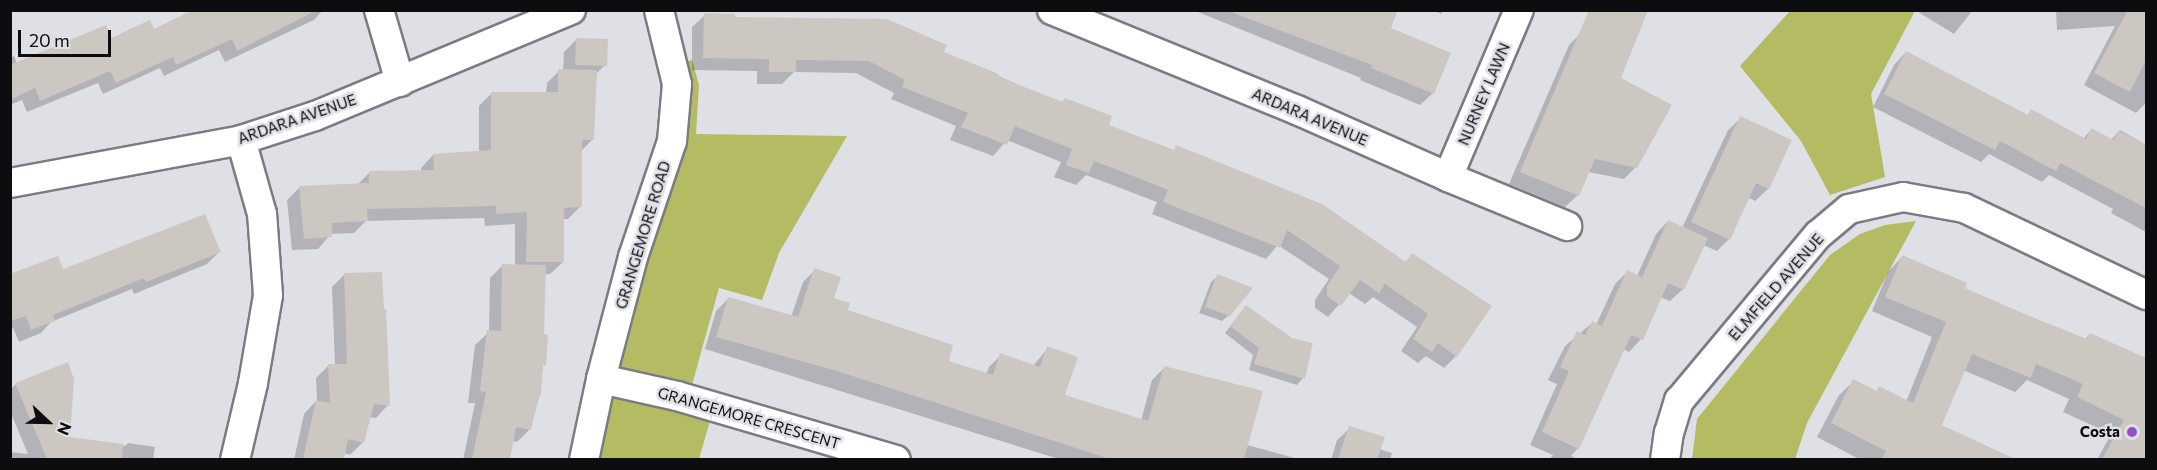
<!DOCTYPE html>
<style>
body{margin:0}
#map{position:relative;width:2157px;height:470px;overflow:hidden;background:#dfdfe6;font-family:Commissioner,sans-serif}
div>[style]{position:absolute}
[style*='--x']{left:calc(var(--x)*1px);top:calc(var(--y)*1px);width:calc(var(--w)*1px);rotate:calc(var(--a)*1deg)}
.green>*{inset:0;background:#b5bb62}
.shadow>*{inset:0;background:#0003}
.building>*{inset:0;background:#cdc7c1;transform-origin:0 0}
.roads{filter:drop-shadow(2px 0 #7b7b82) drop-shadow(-2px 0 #7b7b82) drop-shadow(0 2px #7b7b82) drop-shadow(0 -2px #7b7b82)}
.street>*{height:28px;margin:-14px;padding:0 14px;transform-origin:14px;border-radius:14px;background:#fff}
.dots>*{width:16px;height:16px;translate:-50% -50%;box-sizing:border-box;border:3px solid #dfdfe6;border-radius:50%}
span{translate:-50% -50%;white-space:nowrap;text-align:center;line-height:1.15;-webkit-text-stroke:5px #dfdfe6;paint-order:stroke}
.street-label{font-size:15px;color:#0d0d0f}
.poi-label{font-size:15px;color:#0d0d0f;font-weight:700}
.right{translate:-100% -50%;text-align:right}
.frame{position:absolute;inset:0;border:12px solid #0d0d0f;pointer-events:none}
.north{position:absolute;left:18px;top:392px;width:60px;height:60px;-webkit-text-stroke:4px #dfdfe6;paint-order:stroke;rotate:112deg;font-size:16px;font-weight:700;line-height:24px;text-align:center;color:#0d0d0f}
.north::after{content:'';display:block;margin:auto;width:21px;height:27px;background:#0d0d0f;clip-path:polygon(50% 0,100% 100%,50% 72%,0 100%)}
.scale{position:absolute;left:18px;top:30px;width:93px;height:27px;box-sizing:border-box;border:3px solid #0d0d0f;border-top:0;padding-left:8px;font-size:18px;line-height:21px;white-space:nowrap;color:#0d0d0f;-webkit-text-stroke:4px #dfdfe6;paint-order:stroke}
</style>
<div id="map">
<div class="green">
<i style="clip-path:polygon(1790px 11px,1915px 11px,1871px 94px,1885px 177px,1830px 195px,1801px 141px,1740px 66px)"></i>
<i style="clip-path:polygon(692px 60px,699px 85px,696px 134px,847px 136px,779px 253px,762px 300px,719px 288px,688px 399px,714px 407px,699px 459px,584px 460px,673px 141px,673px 64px)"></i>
<i style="clip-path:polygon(1916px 221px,1807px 423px,1795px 459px,1692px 459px,1697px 419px,1830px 255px,1860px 234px,1885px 225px)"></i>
</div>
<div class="shadow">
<i style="clip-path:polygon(197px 10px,323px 10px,314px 20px,225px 62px,219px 50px,164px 76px,160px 68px,103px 94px,98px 83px,27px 112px,22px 100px,10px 105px,10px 58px,14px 56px,17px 64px,153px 31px)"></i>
<i style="clip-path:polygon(1193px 10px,1396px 10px,1389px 29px,1433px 93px,1420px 105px,1360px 80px,1361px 78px)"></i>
<i style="clip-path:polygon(1433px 10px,1444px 10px,1441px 14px)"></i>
<i style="clip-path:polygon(1915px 10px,1973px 10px,1954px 34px)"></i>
<i style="clip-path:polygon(2056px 10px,2146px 10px,2146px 103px,2136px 113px,2084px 85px,2115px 26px,2057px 30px)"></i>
<i style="clip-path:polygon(705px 15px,942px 52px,1061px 103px,1065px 99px,1107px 125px,1173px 151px,1177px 147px,1405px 262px,1412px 255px,1456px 356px,1444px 368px,1426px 356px,1418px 363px,1401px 351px,1417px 327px,1373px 297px,1365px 304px,1349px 293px,1328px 317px,1315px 308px,1315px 300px,1329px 279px,1278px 245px,1266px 259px,1152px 214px,1157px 202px,1086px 175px,1076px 185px,1054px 177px,1061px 162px,1007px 140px,993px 156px,950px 140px,956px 126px,891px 99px,894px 93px,856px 73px,794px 72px,782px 84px,757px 84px,757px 71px,692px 70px,692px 27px)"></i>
<i style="clip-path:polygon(1581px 33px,1619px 79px,1636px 167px,1624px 179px,1588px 172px,1578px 195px,1565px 207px,1509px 184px,1569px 45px)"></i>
<i style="clip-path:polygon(576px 40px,605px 65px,595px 75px,592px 140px,581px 151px,580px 207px,568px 219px,563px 219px,563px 262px,550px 274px,544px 274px,543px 336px,546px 336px,540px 394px,530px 429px,517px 442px,512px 441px,508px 460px,463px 460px,475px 403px,468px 403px,475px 345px,489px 332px,490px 278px,502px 266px,515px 266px,515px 224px,485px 226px,484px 218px,366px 221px,354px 233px,331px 234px,318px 249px,292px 250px,287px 200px,299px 188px,357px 185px,369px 173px,421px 171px,421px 168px,433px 155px,479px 152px,479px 106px,492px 93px,546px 93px,547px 83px,559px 71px,563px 71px,564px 52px)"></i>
<i style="clip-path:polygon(1906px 52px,2027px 116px,2031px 111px,2083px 139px,2091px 130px,2111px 140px,2120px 130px,2146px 145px,2146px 232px,2111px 213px,2113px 209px,2049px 175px,2042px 182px,1989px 154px,1981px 162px,1873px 107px,1894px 65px)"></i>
<i style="clip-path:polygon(1741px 118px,1790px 141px,1768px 189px,1755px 201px,1748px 197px,1729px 239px,1717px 251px,1703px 245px,1683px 289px,1670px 301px,1660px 297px,1641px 339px,1629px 352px,1623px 349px,1578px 448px,1571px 456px,1579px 460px,1549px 460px,1553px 455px,1530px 445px,1557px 384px,1548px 380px,1565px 346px,1592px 323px,1596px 325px,1615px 284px,1627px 272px,1637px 276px,1656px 234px,1668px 221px,1682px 228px,1728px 130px)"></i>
<i style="clip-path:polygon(219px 252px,207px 264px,134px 294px,132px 289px,51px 322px,41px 333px,19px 342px,13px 328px,10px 328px,10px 275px)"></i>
<i style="clip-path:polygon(1902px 257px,1963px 289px,2084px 340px,2090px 334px,2146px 359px,2146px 460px,2097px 460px,2111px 434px,2063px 412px,2069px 399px,2027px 380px,2015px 392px,1963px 370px,1940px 426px,2013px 460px,1861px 460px,1817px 437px,1839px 395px,1854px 381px,1876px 392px,1879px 388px,1906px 402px,1932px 337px,1872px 311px,1888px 272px)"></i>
<i style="clip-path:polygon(815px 270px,832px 299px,846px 311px,947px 362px,986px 375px,989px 367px,1001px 355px,1033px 366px,1048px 348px,1063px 396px,1141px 421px,1152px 380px,1164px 368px,1247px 445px,1302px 460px,1062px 460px,705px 349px,716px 311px,728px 299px,791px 317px,803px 282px)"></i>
<i style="clip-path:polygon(344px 275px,388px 405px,376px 418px,369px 417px,363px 442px,350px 455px,344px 453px,343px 460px,294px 460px,304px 414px,317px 400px,316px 378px,329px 365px,335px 365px,332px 287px)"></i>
<i style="clip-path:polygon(1218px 276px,1229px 315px,1222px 321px,1199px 313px,1211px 282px)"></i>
<i style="clip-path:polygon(1246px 307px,1303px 378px,1297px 385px,1249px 370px,1253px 355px,1225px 333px)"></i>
<i style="clip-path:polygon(16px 384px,68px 438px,125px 446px,128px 443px,155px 447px,153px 460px,10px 460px,10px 452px,28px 454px,10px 411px,10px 390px)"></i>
<i style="clip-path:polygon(1350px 428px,1379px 449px,1392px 453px,1390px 460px,1331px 460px,1337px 440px)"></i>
</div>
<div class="building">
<i style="clip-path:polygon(193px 10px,317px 10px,237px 51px,232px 39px,176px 65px,173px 57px,116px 83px,110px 71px,40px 101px,35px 88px,10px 100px,10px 65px,106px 25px,111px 38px,150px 20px,154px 29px)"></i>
<i style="clip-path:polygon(1233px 10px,1398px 10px,1391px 28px,1451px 53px,1434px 94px,1371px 68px,1372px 65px,1233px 13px)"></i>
<i style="clip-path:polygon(1589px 10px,1648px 10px,1621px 78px,1672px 105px,1637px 168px,1595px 159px,1579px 196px,1520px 172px)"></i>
<i style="clip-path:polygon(2128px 10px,2146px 10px,2146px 60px,2130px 92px,2094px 73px)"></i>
<i style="clip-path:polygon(704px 13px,735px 14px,735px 17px,887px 19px,947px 45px,944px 52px,999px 74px,999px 77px,1063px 102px,1065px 98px,1112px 116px,1109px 125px,1174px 150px,1176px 145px,1322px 204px,1406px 262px,1412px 253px,1492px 306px,1457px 357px,1438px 343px,1432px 352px,1413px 339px,1428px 314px,1385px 284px,1379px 293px,1360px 280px,1341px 306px,1327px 296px,1327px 286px,1340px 266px,1287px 230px,1280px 248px,1163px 202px,1168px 190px,1128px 174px,1094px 161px,1089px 173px,1066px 165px,1072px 149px,1015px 126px,1007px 145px,961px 127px,968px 113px,902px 87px,905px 80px,869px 61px,796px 60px,796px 72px,769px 72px,769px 59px,703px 58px)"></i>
<i style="left:576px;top:38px;width:32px;height:27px;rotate:2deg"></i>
<i style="clip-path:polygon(1906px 51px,2028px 115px,2031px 109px,2086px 139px,2091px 128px,2114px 140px,2119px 131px,2146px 145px,2146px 208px,2060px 163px,2056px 171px,2000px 141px,1995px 150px,1884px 94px)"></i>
<i style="clip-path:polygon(558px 69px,597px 70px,594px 140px,582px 140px,582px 207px,564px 208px,564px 262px,526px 262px,527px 212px,496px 214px,496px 206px,367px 209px,368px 221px,332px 223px,332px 237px,304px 239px,299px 186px,369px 183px,369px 171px,434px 170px,433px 154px,491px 150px,491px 92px,558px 92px)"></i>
<i style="clip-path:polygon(1740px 116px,1792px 140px,1769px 189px,1756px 183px,1730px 240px,1691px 222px)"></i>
<i style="clip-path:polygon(205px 214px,221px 252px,146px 282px,144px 278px,53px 315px,55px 321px,31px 330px,26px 316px,10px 321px,10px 274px,58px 256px,63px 269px)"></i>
<i style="clip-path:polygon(1668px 220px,1708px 238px,1684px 290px,1668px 283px,1643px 340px,1631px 335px,1579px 449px,1542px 432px,1569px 371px,1560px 367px,1577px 331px,1585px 335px,1592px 321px,1602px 326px,1627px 270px,1642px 277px)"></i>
<i style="clip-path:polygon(1902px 255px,1967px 283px,1965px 288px,2027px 315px,2087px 339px,2090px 333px,2146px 358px,2146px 459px,2102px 459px,2124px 420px,2077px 397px,2083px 384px,2036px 364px,2031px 378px,1972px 354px,1942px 425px,2015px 459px,1882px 459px,1886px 451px,1831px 423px,1853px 379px,1877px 391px,1879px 386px,1913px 403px,1946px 322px,1885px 297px)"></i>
<i style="clip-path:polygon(502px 264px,546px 265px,544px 334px,548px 335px,546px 366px,543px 365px,541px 395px,539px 395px,531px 430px,516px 427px,510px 459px,472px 459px,486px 392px,480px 391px,487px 330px,501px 331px)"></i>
<i style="clip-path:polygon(814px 268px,841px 277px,834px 298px,850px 303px,848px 310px,953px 345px,949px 361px,993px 375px,1000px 353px,1040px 367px,1047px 346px,1078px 357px,1065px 395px,1148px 421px,1164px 366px,1263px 391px,1244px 459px,1110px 459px,840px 372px,716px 337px,728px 297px,798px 317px)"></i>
<i style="clip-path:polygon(382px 272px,384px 309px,386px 309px,390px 406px,374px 404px,364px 443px,348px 439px,344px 459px,303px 459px,316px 400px,330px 403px,328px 364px,347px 364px,344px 273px)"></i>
<i style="clip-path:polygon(1217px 274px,1253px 288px,1230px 316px,1205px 307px)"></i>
<i style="clip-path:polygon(1246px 305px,1292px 338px,1313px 343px,1305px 379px,1254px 364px,1259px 348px,1230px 326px)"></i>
<i style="clip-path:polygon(68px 362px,74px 379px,70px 437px,123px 444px,122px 459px,47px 459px,15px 383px)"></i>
<i style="clip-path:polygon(1349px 426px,1385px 437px,1377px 459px,1338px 459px)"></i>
</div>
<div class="roads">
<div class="street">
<i style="--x:379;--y:10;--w:75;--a:73.7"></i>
<i style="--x:1052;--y:10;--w:265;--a:22.2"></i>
<i style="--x:1297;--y:110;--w:165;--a:23.9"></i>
<i style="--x:1448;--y:177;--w:129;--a:22.4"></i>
<i style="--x:1448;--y:177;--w:181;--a:-67"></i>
<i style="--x:10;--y:183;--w:235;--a:-10.5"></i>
<i style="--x:241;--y:140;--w:78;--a:-18"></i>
<i style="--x:315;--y:116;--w:277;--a:-22.5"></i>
<i style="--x:601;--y:379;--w:78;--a:12.6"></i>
<i style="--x:677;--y:396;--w:228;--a:16.3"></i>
<i style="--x:235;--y:460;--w:79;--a:-76.8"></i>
<i style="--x:253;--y:383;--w:89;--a:-80.3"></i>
<i style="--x:268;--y:295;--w:81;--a:-94.2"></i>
<i style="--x:262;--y:214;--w:77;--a:-105.8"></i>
<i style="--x:584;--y:460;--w:83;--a:-78.1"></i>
<i style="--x:601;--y:379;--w:126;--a:-75.3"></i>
<i style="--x:633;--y:257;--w:122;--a:-71.4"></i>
<i style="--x:672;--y:141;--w:57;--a:-85"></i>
<i style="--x:677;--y:84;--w:76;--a:-103.7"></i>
<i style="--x:1665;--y:460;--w:27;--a:-82"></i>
<i style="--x:1669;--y:433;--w:34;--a:-73"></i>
<i style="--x:1679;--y:401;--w:217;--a:-50.1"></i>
<i style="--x:1818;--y:235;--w:40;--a:-40"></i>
<i style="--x:1849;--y:209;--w:55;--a:-12.5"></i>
<i style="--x:1903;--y:197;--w:62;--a:10.2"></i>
<i style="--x:1964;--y:208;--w:202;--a:25.5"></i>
</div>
</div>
<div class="dots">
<i style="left:2132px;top:432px;background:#8f51c7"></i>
</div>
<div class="street-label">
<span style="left:1484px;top:94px;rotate:-67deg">NURNEY LAWN</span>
<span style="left:1310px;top:117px;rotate:23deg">ARDARA AVENUE</span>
<span style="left:297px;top:119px;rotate:-19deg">ARDARA AVENUE</span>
<span style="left:643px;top:235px;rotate:-73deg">GRANGEMORE ROAD</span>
<span style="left:1776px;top:287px;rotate:-49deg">ELMFIELD AVENUE</span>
<span style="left:749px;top:418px;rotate:16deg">GRANGEMORE CRESCENT</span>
</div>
<div class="poi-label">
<span class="right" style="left:2120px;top:432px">Costa</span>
</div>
<div class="frame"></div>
<div class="north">N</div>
<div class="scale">20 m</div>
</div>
